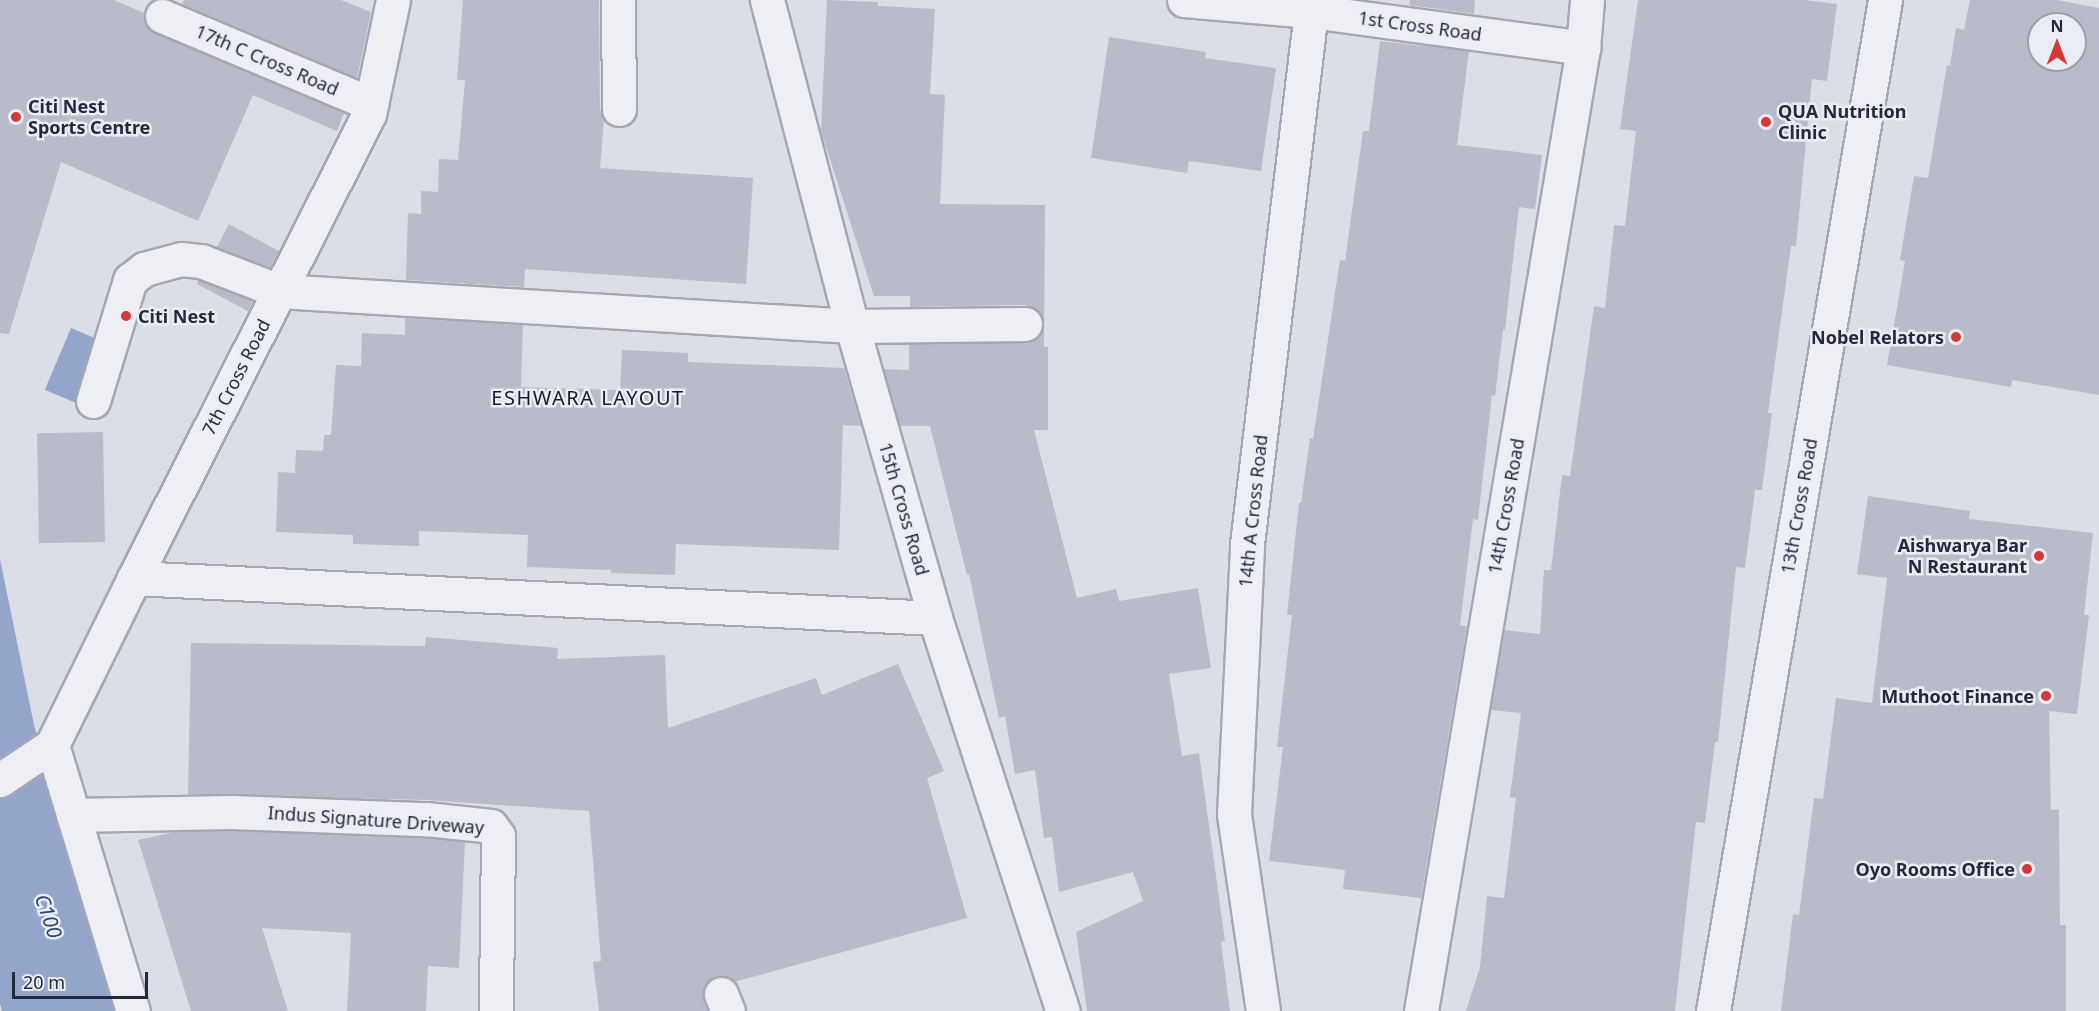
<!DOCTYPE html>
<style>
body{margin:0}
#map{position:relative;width:2099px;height:1011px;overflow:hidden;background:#dbdee7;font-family:"Noto Sans",sans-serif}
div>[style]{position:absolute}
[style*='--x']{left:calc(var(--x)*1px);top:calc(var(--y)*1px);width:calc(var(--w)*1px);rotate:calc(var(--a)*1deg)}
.water>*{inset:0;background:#93a5ca;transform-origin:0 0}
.building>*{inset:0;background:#b8bcca;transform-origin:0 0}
.roads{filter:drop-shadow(2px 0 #a4a8b4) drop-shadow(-2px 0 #a4a8b4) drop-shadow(0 2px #a4a8b4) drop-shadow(0 -2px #a4a8b4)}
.minor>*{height:33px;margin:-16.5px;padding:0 16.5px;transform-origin:16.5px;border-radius:16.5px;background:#eeeff5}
.dots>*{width:16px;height:16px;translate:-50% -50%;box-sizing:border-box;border:3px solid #ebedf5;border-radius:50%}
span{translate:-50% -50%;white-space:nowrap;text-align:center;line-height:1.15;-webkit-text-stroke:5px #ebedf5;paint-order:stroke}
.street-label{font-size:18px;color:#24293e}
.poi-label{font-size:18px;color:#24293e;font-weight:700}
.left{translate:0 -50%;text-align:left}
.right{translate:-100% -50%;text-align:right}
.neighbourhood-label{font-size:20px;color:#171b2e;letter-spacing:1.5px}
.water-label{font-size:20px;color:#2c4074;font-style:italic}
.north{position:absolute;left:2027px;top:12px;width:60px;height:60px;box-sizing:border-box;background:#ebedf5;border:2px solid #9b9fac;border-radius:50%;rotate:0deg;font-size:16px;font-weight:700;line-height:24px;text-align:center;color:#24293e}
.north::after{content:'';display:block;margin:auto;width:21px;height:27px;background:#d63836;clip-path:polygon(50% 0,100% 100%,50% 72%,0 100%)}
.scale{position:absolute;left:12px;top:972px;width:136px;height:27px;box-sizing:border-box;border:3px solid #24293e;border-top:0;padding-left:8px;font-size:18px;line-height:21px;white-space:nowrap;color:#24293e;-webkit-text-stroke:4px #ebedf5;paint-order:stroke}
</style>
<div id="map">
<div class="water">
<i style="left:71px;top:328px;width:39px;height:67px;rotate:23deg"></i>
<i style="clip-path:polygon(0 559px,34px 725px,123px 1011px,2px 1011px,0 1004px)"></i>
</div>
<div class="building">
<i style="clip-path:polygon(0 0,114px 0,144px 13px,147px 27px,155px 33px,344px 113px,337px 131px,253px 95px,198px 221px,61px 162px,9px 334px,0 333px)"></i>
<i style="clip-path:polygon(184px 0,341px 0,371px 12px,357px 78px,182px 4px)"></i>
<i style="clip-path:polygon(463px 0,599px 0,600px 109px,604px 119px,600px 168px,753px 178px,746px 284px,525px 269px,524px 287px,406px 280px,408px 213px,421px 214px,421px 191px,438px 192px,439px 159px,458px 160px,465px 80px,457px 80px)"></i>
<i style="clip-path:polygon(827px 0,878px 2px,878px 6px,935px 9px,930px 94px,945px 95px,940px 204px,1045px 205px,1044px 347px,1048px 347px,1048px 430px,1034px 430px,1077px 598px,1116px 589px,1119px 601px,1198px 588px,1211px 668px,1169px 674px,1182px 756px,1199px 753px,1225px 941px,1221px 942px,1230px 1011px,1087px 1011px,1076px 932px,1143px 901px,1133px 872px,1059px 892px,1052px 837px,1044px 838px,1035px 770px,1015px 774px,1005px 716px,999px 718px,969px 574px,967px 575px,930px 426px,900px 426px,884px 369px,909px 370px,909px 344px,1026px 343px,1034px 340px,1041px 334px,1044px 323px,1041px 315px,1035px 308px,1025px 305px,910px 307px,910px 296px,874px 296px,821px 131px)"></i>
<i style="clip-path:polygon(1410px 0,1475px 0,1474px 14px,1409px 5px)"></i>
<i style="clip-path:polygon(1638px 0,1804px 0,1837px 4px,1827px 81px,1812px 79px,1796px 246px,1791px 246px,1768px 413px,1772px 413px,1762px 490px,1755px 490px,1745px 568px,1736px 567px,1718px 742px,1715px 742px,1705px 823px,1696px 822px,1675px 1011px,1466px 1011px,1480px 967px,1487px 896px,1504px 898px,1516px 798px,1510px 797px,1521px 713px,1491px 710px,1504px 630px,1540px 634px,1544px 570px,1551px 570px,1562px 475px,1570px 476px,1594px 306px,1605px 308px,1614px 225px,1625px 226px,1636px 131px,1620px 129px)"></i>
<i style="clip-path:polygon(evenodd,1970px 0,2057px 0,2099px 8px,2099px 395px,2012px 380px,2011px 387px,1887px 365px,1905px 261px,1900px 260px,1914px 176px,1928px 178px,1947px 65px,1950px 66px,1956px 28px,1964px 30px,1970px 0,2039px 24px,2075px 24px,2075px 60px,2039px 60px,2039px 24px)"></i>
<i style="clip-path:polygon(1109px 37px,1206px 52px,1205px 58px,1276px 68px,1261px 171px,1189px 161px,1187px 173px,1091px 158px)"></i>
<i style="clip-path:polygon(1380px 41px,1469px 51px,1457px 145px,1542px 155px,1535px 209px,1519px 207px,1505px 330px,1503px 330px,1495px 396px,1492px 395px,1478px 520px,1473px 519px,1460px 625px,1467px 626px,1421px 898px,1343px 889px,1345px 870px,1269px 861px,1283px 747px,1277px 747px,1292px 615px,1287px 615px,1299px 503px,1301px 503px,1310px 438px,1313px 439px,1340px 260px,1345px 261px,1363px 131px,1369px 131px)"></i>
<i style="clip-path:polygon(229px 224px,279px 251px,270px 268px,217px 247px)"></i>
<i style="clip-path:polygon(199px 280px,253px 301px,248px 311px,197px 284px)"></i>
<i style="clip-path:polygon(405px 318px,523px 325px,521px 387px,620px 390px,622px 350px,688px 353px,688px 362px,844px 368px,861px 426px,843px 425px,839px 550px,676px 544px,675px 575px,611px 573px,611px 570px,527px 567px,528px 535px,419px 531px,419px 546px,353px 544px,353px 535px,276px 532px,278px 472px,295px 473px,296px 450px,323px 451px,324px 435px,331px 435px,336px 365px,361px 366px,362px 333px,405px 335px)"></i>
<i style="left:103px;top:432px;width:110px;height:66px;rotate:89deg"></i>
<i style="clip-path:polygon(1868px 496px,1970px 511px,1969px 519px,2093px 533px,2084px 615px,2089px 615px,2077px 714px,2049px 711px,2051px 810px,2059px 809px,2060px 925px,2066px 925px,2066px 1011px,1781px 1011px,1793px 914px,1799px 915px,1814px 798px,1823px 799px,1836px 698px,1872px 703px,1887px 578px,1857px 574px)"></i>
<i style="clip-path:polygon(426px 637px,558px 648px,557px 659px,665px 655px,668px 728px,816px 678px,822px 695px,898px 664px,944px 771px,927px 778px,967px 918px,734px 982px,724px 976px,714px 977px,707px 982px,703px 991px,708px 1011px,599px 1011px,593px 962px,601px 961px,589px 811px,427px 800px,188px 794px,191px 643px,425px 646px)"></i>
<i style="clip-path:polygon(231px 831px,425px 838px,465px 842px,459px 968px,428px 966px,426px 1011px,347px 1011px,351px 933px,262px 928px,288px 1011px,191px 1011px,138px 840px,175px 832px)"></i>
</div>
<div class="roads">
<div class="minor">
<i style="--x:618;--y:0;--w:109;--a:89.5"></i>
<i style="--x:767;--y:0;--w:337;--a:75.4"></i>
<i style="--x:852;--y:326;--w:304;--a:74.1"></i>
<i style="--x:935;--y:618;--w:413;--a:72"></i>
<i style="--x:1184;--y:0;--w:127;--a:5"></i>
<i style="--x:1311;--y:11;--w:275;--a:7.7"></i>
<i style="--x:162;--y:16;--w:227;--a:22.8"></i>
<i style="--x:93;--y:401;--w:127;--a:-73"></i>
<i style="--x:130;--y:280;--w:18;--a:-38"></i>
<i style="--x:144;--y:269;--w:38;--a:-15"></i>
<i style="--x:181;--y:259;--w:20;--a:6"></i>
<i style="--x:201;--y:261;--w:84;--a:21"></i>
<i style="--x:279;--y:291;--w:574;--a:3.5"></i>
<i style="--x:852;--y:326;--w:173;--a:-0.7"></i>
<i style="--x:134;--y:578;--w:802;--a:2.86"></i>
<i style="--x:52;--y:745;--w:278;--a:73.1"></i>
<i style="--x:0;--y:780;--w:63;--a:-33.9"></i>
<i style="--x:52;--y:745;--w:186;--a:-63.8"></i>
<i style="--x:134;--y:578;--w:520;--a:-63.14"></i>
<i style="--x:369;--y:114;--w:116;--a:-78.1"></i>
<i style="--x:73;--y:815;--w:158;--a:-1.1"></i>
<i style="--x:231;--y:812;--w:195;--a:2.1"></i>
<i style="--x:426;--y:819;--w:65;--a:6.1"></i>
<i style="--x:491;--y:826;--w:12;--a:55"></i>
<i style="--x:498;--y:836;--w:175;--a:90.7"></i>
<i style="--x:721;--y:994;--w:18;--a:68"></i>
<i style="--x:1263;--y:1011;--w:199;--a:-98.4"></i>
<i style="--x:1234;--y:814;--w:270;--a:-87.2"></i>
<i style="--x:1247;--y:544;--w:537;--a:-83.15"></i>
<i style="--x:1421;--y:1011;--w:977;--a:-80.45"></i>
<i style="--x:1583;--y:48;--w:48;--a:-85.2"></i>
<i style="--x:1713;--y:1011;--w:1026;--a:-80.34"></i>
</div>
</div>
<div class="dots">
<i style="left:16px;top:117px;background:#d63836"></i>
<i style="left:1766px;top:122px;background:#d63836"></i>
<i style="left:126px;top:316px;background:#d63836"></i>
<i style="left:1956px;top:337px;background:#d63836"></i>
<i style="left:2039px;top:556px;background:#d63836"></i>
<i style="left:2046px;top:696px;background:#d63836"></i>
<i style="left:2027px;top:869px;background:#d63836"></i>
</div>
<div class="street-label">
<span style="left:1420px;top:26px;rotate:8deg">1st Cross Road</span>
<span style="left:267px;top:60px;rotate:23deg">17th C Cross Road</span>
<span style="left:236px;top:377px;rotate:-63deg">7th Cross Road</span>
<span style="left:1506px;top:506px;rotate:-80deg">14th Cross Road</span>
<span style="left:1799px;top:506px;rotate:-80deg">13th Cross Road</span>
<span style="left:904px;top:509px;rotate:74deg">15th Cross Road</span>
<span style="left:1253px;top:511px;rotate:-84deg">14th A Cross Road</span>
<span style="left:376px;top:820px;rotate:4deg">Indus Signature Driveway</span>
</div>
<div class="poi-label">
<span class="left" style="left:28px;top:117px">Citi Nest<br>Sports Centre</span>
<span class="left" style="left:1778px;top:122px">QUA Nutrition<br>Clinic</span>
<span class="left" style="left:138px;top:316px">Citi Nest</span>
<span class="right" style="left:1944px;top:337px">Nobel Relators</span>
<span class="right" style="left:2027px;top:556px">Aishwarya Bar<br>N Restaurant</span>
<span class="right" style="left:2034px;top:696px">Muthoot Finance</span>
<span class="right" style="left:2015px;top:869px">Oyo Rooms Office</span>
</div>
<div class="neighbourhood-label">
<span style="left:588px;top:397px">ESHWARA LAYOUT</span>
</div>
<div class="water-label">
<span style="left:49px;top:916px;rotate:71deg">C100</span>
</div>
<div class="north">N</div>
<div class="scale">20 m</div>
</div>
